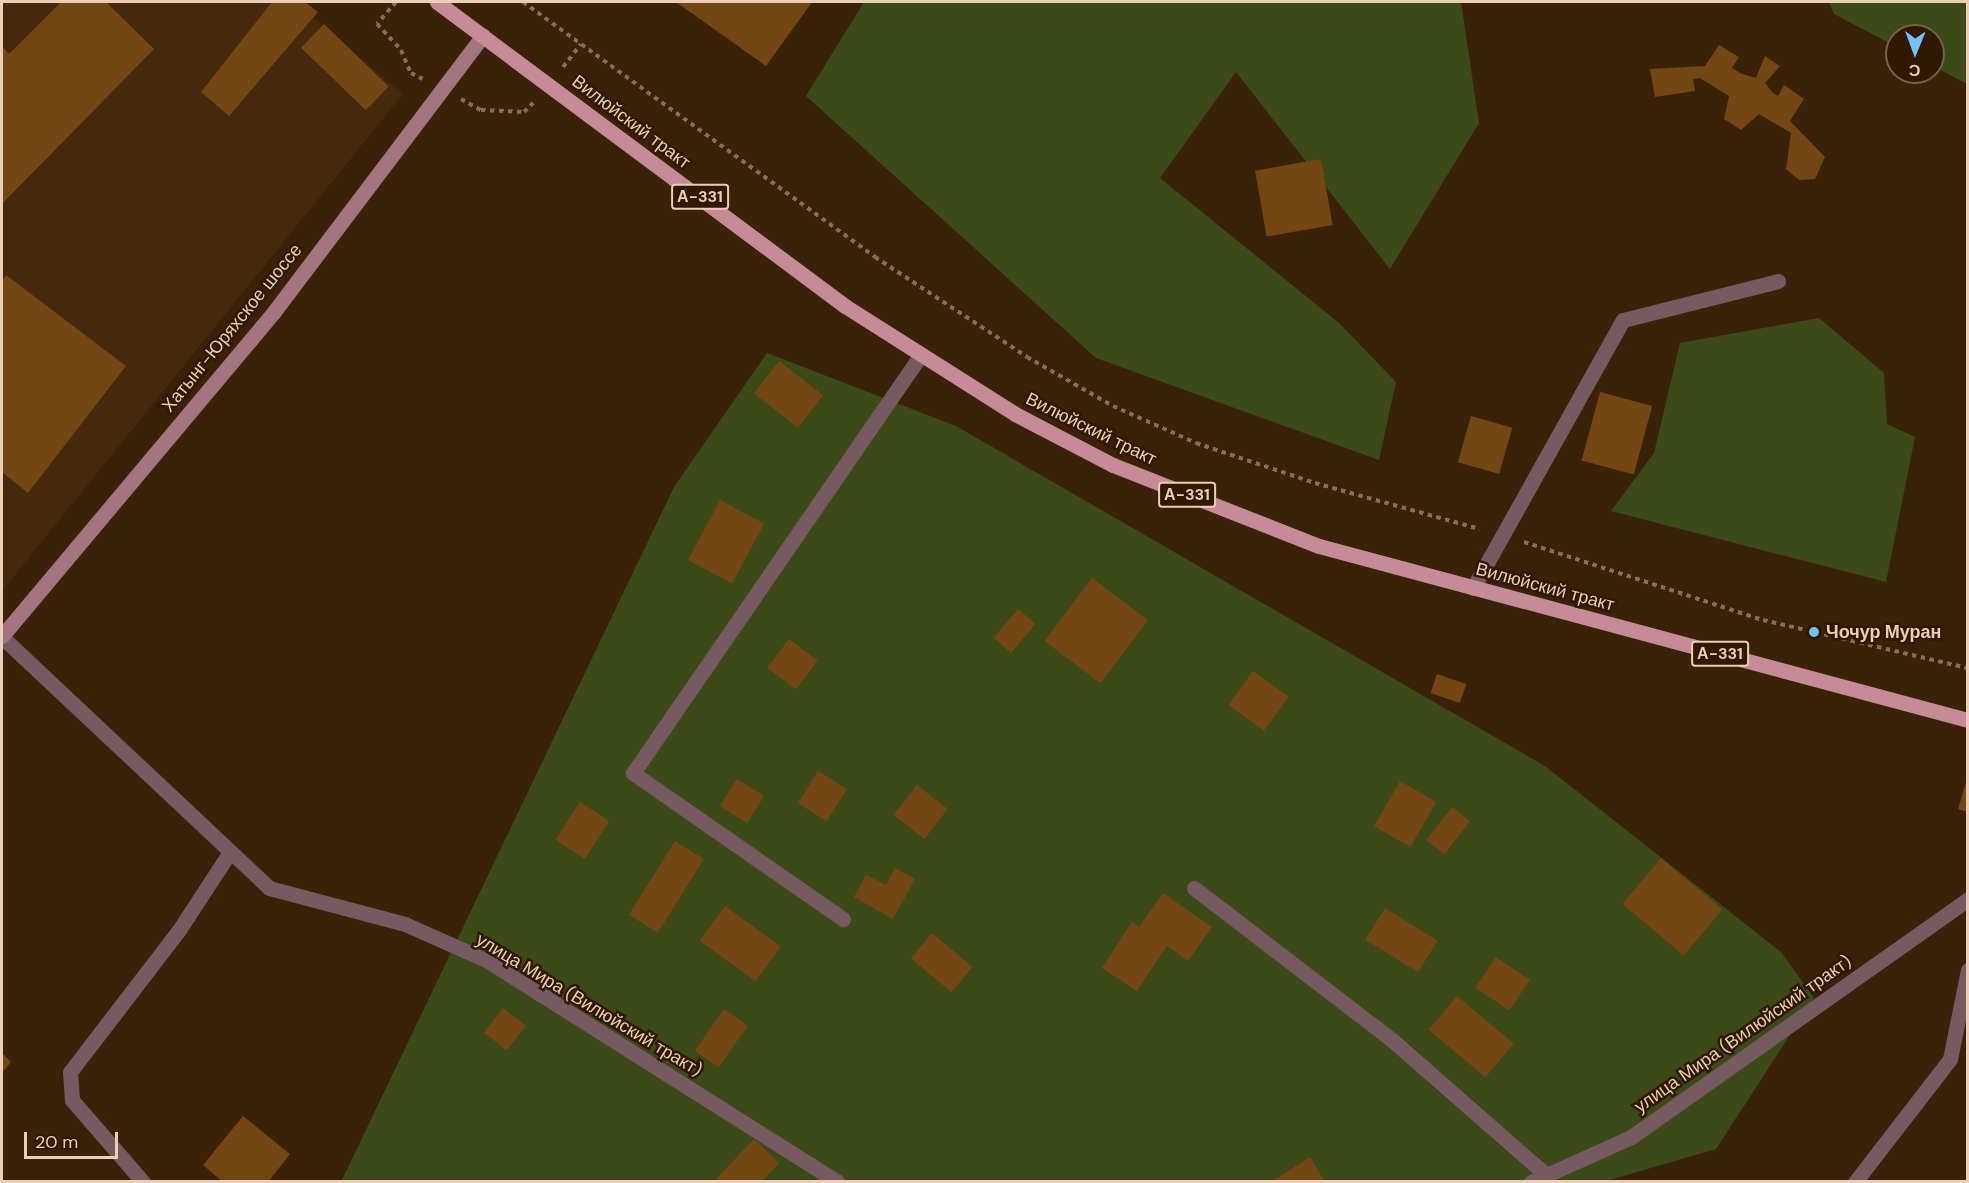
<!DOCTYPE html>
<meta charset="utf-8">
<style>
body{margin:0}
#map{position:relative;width:1969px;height:1183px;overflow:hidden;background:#3a2208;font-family:"DM Sans",sans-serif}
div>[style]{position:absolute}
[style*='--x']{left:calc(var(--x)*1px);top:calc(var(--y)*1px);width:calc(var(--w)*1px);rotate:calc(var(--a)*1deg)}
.built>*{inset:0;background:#45290c}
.green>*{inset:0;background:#3c4a18}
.building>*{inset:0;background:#744614;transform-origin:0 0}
.path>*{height:4px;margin-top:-2px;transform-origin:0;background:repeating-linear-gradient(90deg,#876e55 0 4.5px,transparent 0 9px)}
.lane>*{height:15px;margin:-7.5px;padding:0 7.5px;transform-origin:7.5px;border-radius:7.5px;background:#775a61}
.street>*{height:15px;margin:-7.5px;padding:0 7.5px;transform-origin:7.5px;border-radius:7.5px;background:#775a61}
.secondary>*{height:15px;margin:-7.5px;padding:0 7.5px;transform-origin:7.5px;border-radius:7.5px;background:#a47581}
.primary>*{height:15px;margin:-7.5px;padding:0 7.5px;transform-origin:7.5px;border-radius:7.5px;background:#c68a99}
.dots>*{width:16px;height:16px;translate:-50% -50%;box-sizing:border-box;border:3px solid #301801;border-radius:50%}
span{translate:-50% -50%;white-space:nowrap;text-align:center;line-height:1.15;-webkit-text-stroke:5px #301801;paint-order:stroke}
.shield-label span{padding:2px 4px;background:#301801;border:2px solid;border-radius:4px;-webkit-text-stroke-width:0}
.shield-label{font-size:16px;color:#eaceb7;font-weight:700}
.street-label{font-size:18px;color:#eaceb7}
.poi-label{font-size:18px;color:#eaceb7;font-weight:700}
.left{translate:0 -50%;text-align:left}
.frame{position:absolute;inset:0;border:3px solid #eaceb7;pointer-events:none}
.north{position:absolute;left:1885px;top:24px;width:60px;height:60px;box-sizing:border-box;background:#301801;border:2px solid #7a614a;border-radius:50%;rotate:181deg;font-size:16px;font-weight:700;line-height:24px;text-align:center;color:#eaceb7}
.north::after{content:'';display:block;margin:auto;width:21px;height:27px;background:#77bff7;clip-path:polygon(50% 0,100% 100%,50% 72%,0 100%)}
.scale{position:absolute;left:24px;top:1132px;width:94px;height:27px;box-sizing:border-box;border:3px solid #eaceb7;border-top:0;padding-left:8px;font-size:18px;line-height:21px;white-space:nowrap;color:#eaceb7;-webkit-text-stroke:4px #301801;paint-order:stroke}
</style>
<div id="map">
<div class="built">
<i style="clip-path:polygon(2px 2px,295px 2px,403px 94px,2px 591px)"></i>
</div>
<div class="green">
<i style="clip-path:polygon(864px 2px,1461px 2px,1479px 123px,1390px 269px,1236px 72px,1160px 178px,1339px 323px,1396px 382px,1379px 460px,1096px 358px,806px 96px)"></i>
<i style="clip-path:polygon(1829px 2px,1967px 2px,1967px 84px,1933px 66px,1933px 36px,1897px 36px,1897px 47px,1834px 14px)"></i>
<i style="clip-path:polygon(1819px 318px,1884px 373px,1887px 424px,1915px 437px,1886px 582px,1611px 511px,1654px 453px,1680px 343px)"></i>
<i style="clip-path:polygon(767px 353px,956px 426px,1545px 766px,1781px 952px,1814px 998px,1716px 1149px,1606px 1181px,341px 1182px,674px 487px)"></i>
</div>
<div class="building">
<i style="clip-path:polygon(61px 2px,106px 2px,154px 49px,2px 204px,2px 46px,9px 54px)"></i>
<i style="clip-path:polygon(272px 2px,305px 2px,318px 12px,229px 116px,201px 92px)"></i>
<i style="clip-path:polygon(676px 2px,812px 2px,766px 66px)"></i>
<i style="left:324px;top:24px;width:90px;height:33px;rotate:44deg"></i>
<i style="clip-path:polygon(1719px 45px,1739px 57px,1732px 68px,1742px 74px,1756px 78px,1765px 56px,1780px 66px,1765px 83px,1773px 93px,1778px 96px,1784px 85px,1804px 99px,1790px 121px,1825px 157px,1815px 179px,1799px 180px,1786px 169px,1791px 133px,1759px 114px,1741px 130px,1724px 119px,1729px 96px,1700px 78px,1693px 79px,1695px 91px,1655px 97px,1650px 69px,1705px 66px)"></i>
<i style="left:1321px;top:159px;width:67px;height:67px;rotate:80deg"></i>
<i style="clip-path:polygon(6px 275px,126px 366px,28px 493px,2px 472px,2px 281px)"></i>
<i style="left:779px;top:361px;width:56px;height:41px;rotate:38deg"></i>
<i style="left:1600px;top:392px;width:54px;height:71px;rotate:15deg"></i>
<i style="left:1471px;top:416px;width:43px;height:48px;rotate:16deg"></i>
<i style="left:720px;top:500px;width:50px;height:68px;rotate:28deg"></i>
<i style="left:1092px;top:578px;width:70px;height:79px;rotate:37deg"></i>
<i style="left:1018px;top:609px;width:23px;height:38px;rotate:40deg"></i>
<i style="left:789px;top:639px;width:36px;height:36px;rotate:37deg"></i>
<i style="left:1253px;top:671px;width:44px;height:42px;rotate:36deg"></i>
<i style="left:1437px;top:674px;width:31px;height:20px;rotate:19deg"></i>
<i style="left:818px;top:771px;width:34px;height:38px;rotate:32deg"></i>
<i style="left:737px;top:779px;width:32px;height:32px;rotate:32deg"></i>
<i style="clip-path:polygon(1967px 779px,1968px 779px,1968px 812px,1958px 809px)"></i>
<i style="left:1400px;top:781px;width:42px;height:52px;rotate:30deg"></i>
<i style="left:917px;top:785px;width:39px;height:38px;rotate:38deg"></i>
<i style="left:580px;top:802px;width:35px;height:45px;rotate:33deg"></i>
<i style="left:1452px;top:807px;width:23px;height:42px;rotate:38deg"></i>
<i style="left:675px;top:841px;width:34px;height:87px;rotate:32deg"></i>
<i style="left:1661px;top:858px;width:80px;height:60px;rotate:40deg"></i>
<i style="clip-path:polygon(895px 868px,915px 879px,893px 919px,854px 897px,866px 875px,886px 885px)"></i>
<i style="clip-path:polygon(1163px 893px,1212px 927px,1188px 961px,1167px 946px,1137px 991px,1102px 968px,1132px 922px,1139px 927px)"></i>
<i style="left:725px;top:906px;width:69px;height:43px;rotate:36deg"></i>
<i style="left:1385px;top:908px;width:62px;height:37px;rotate:32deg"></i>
<i style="left:932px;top:933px;width:53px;height:33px;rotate:40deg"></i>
<i style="left:1496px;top:957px;width:41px;height:37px;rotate:34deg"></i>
<i style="left:1457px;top:996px;width:74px;height:44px;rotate:40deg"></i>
<i style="left:503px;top:1008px;width:29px;height:31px;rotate:38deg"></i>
<i style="left:724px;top:1009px;width:29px;height:51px;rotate:35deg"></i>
<i style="clip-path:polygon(2px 1053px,11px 1062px,2px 1073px)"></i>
<i style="clip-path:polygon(243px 1116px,290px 1154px,268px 1182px,223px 1182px,203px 1165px)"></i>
<i style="clip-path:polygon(754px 1139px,779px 1163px,761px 1182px,713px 1182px)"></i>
<i style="clip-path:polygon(1310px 1157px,1325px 1182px,1271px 1182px)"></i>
</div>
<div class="path">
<i style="--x:396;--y:2;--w:29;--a:131"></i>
<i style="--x:377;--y:24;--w:35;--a:47"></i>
<i style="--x:401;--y:50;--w:25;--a:67"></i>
<i style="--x:411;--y:73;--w:13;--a:27"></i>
<i style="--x:523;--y:2;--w:435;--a:35.9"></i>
<i style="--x:875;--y:257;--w:182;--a:33.3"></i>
<i style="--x:1027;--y:357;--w:99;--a:29.7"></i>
<i style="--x:1113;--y:406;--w:91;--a:24"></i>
<i style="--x:1196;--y:443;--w:126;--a:18.6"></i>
<i style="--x:1315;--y:483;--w:171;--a:15.6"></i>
<i style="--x:563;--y:67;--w:29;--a:-52"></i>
<i style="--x:461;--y:99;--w:23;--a:29"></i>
<i style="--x:481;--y:110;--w:43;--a:2.7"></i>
<i style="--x:524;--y:112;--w:13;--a:-45"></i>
<i style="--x:1524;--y:542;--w:251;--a:18.1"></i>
<i style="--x:1763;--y:620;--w:211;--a:13.2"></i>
</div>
<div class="lane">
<i style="--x:1473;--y:588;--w:307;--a:-60.8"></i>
<i style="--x:1623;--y:320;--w:160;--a:-14.1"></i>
<i style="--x:2;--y:637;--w:366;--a:43.2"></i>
<i style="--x:1194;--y:888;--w:250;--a:37.5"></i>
<i style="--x:1392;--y:1040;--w:203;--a:41.2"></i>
<i style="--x:143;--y:1182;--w:108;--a:-130.9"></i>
<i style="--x:72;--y:1100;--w:28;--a:-94"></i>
<i style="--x:70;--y:1072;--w:179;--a:-52.5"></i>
<i style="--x:179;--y:930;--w:90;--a:-56.8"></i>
</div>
<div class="street">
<i style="--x:269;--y:888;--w:141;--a:14.8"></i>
<i style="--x:405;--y:924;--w:91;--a:24"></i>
<i style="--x:488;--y:961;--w:413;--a:32.3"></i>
<i style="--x:843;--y:919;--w:256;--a:-145.2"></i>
<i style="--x:633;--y:773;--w:506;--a:-55.46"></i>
<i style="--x:1531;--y:1182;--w:110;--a:-24.2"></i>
<i style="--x:1631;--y:1137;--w:413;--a:-35.2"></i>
<i style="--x:1855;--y:1182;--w:155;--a:-52.3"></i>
<i style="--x:1950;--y:1059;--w:91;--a:-78.6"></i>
</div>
<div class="secondary">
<i style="--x:2;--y:636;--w:422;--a:-50"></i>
<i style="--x:273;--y:313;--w:348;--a:-52.9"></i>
</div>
<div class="primary">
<i style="--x:437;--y:2;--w:509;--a:36.69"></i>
<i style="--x:845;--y:306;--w:201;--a:32.4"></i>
<i style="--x:1015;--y:414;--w:110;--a:27.5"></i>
<i style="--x:1113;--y:465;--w:221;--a:21.5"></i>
<i style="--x:1319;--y:546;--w:672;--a:15.01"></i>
</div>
<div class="dots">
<i style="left:1814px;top:632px;background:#77bff7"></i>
</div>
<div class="shield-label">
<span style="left:700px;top:197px">А-331</span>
<span style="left:1187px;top:495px">А-331</span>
<span style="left:1720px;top:654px">А-331</span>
</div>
<div class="street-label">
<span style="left:631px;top:122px;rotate:37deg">Вилюйский тракт</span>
<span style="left:232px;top:328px;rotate:-51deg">Хатынг-Юряхское шоссе</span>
<span style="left:1091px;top:429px;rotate:26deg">Вилюйский тракт</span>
<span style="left:1545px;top:587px;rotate:15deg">Вилюйский тракт</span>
<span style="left:589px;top:1005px;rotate:31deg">улица Мира (Вилюйский тракт)</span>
<span style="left:1743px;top:1034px;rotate:-35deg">улица Мира (Вилюйский тракт)</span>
</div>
<div class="poi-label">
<span class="left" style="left:1826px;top:632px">Чочур Муран</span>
</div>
<div class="frame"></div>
<div class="north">С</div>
<div class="scale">20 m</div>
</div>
